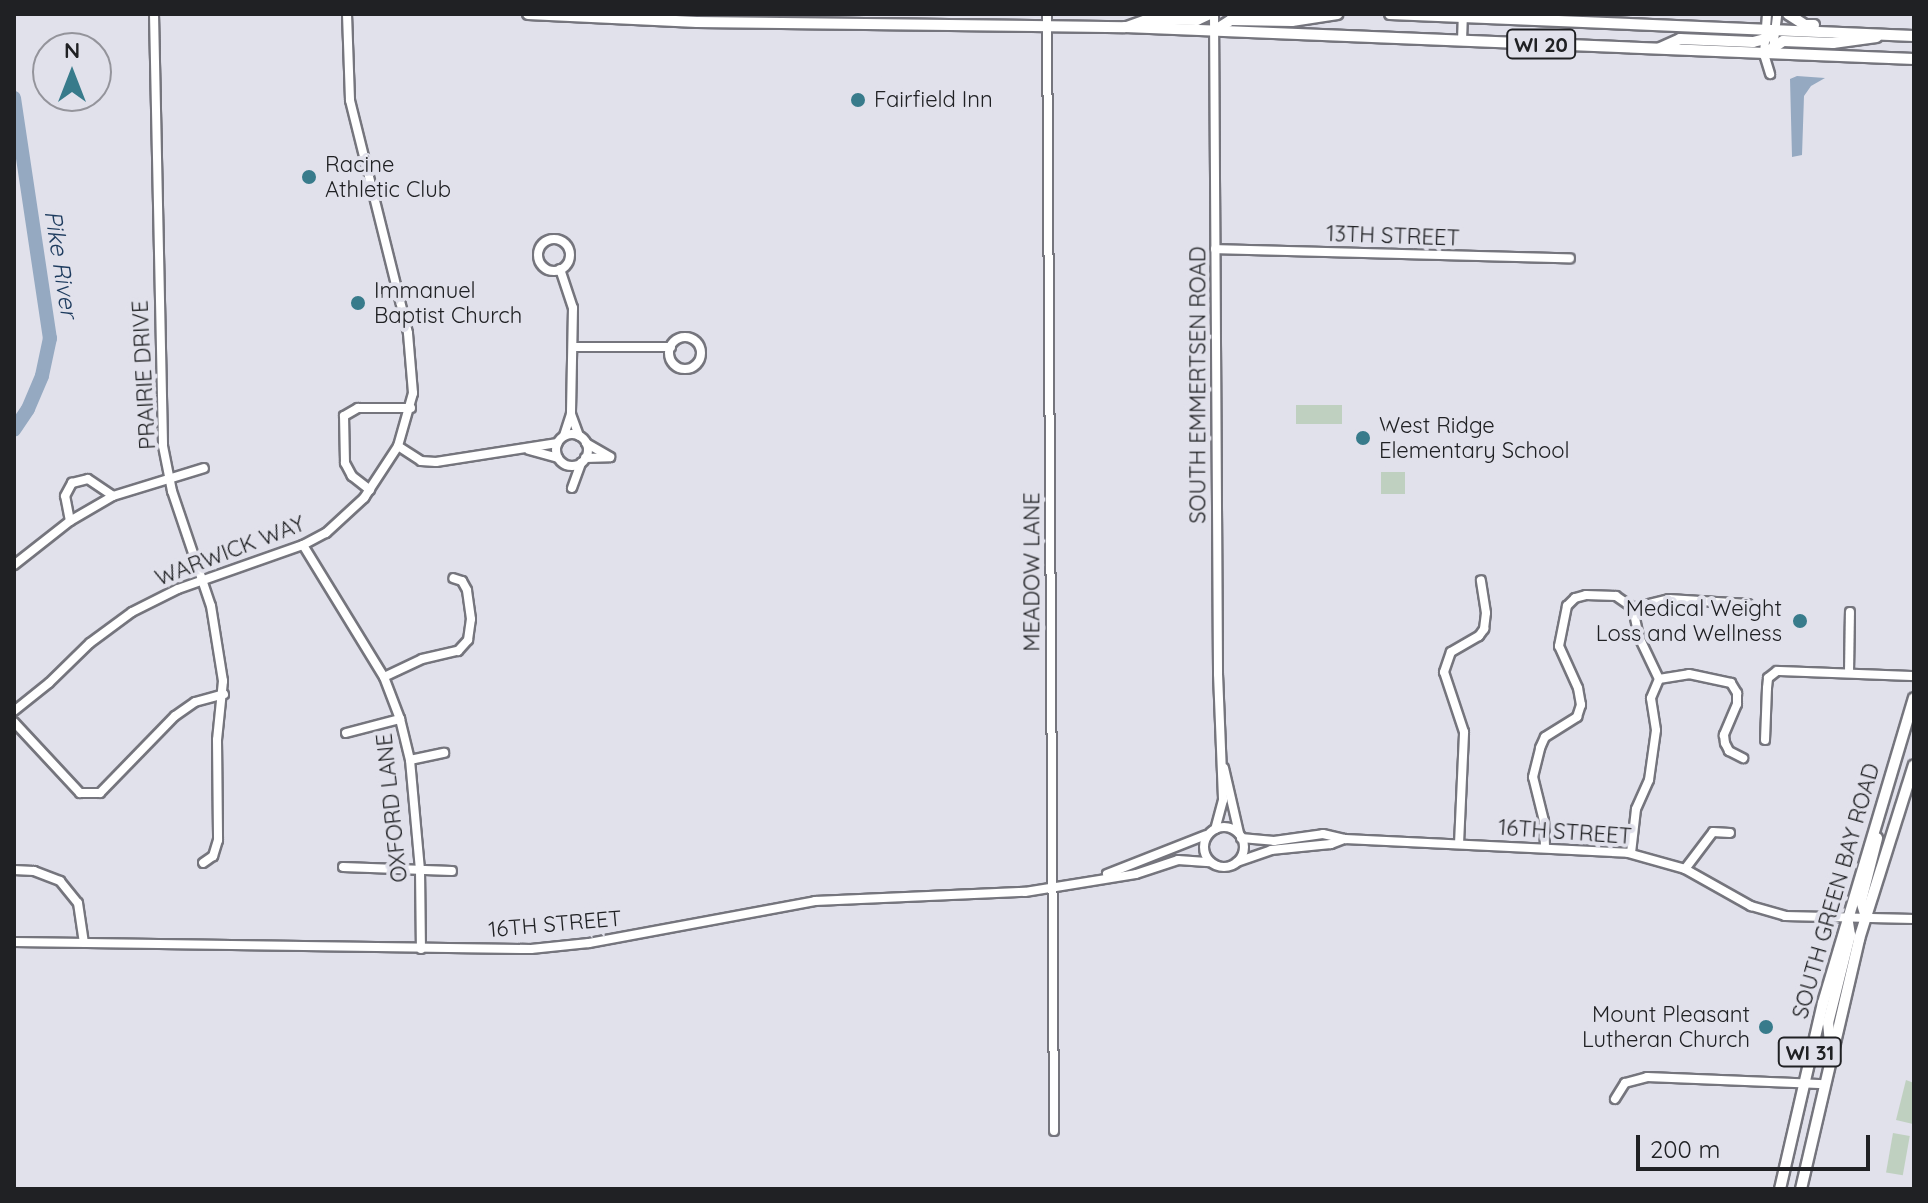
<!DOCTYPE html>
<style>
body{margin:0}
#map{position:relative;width:1928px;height:1203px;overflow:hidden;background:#e1e1eb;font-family:Quicksand,sans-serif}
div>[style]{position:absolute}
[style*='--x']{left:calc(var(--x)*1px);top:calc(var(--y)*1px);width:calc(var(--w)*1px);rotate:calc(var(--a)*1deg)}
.green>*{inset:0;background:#bfd0c0;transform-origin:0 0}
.water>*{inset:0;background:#95a9c1}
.river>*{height:14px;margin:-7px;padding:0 7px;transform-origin:7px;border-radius:7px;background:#95a9c1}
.roads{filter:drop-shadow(2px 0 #75757d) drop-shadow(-2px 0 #75757d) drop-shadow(0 2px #75757d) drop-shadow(0 -2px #75757d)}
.minor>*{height:8px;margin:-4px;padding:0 4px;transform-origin:4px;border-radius:4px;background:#fff}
.minor>.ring{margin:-4px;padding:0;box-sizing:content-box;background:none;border:8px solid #fff;border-radius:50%}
.major>*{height:10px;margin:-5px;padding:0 5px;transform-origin:5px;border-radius:5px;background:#fff}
.dots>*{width:22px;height:22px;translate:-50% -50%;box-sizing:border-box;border:4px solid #e1e1eb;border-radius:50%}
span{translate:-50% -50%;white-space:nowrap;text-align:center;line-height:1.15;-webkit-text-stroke:8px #e1e1eb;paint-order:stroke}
.shield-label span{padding:2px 6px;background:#e1e1eb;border:2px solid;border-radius:6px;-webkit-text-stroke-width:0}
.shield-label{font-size:20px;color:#202124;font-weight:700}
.poi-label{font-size:22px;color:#202124}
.left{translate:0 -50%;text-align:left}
.right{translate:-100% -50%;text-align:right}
.street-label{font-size:22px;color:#202124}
.water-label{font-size:24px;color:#1d3b5e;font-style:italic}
.frame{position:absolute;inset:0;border:16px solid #202124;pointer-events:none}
.north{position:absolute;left:32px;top:32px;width:80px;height:80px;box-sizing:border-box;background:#e1e1eb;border:2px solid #94949b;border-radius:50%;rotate:0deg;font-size:22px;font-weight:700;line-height:32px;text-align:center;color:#202124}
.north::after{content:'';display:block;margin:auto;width:28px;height:36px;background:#387b8b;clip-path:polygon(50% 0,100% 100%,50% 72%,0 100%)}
.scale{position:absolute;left:1636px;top:1135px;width:234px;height:36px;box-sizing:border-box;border:4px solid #202124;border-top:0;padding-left:10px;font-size:24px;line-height:28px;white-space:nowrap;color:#202124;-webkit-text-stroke:6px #e1e1eb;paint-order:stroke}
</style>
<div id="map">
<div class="green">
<i style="left:1296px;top:405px;width:46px;height:19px"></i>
<i style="left:1405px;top:472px;width:22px;height:24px;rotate:90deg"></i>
<i style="clip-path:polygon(1906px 1080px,1914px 1083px,1913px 1124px,1896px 1120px)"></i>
<i style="left:1893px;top:1133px;width:17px;height:40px;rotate:10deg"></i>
</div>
<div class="water">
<i style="clip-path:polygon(1797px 76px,1825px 78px,1811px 86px,1804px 96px,1802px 155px,1792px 157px,1790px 79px)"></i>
</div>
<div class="river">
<i style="--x:14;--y:98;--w:243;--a:81.5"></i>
<i style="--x:50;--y:338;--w:39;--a:102"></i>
<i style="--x:42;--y:376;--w:36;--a:113"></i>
<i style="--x:28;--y:409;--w:25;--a:124"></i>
</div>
<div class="roads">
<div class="minor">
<i style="--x:154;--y:14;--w:432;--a:88.8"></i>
<i style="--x:163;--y:446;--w:46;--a:78.7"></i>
<i style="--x:172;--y:491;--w:121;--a:71.3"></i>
<i style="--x:211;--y:606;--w:76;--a:80.9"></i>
<i style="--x:223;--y:681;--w:59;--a:95.8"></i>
<i style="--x:217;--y:740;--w:100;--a:89.4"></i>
<i style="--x:218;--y:840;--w:17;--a:107"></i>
<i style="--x:213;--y:856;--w:12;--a:145"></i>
<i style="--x:1047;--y:14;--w:1117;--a:89.64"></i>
<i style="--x:1214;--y:14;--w:660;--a:89.65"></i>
<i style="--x:1218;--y:674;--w:126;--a:87.7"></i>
<i style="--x:1223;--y:800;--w:30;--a:105"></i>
<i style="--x:1767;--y:14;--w:40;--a:94.3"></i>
<i style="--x:1764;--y:54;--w:21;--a:73"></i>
<i style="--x:1462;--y:41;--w:27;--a:-88"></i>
<i style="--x:1773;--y:49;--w:35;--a:-83"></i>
<i class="ring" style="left:538px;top:239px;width:24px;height:24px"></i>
<i style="--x:1215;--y:249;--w:355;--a:1.5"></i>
<i style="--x:560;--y:269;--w:41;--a:71.6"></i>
<i style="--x:573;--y:308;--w:106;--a:91.1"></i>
<i style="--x:571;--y:414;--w:23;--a:108"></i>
<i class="ring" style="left:669px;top:337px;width:24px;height:24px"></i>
<i style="--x:573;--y:347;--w:98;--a:0"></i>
<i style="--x:571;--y:414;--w:23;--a:70"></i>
<i class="ring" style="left:556px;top:434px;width:24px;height:24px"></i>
<i style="--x:586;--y:443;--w:28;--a:30"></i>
<i style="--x:398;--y:446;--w:27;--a:33"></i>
<i style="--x:421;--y:461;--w:15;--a:4"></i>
<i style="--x:436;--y:462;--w:123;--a:-8.9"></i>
<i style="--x:529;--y:450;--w:30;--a:15"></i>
<i style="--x:585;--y:458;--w:25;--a:-2"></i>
<i style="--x:572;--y:488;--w:27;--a:-70"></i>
<i style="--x:370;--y:490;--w:23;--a:-142"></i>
<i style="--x:352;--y:476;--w:15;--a:-118"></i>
<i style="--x:345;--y:463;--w:47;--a:-91.2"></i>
<i style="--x:344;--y:416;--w:16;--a:-30"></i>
<i style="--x:358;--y:408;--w:53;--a:0"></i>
<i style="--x:70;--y:521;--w:25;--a:-101"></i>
<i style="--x:65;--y:496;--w:15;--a:-62"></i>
<i style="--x:72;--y:483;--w:16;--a:-14"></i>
<i style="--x:88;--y:479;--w:30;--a:34"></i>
<i style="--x:303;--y:545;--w:155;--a:58.5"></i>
<i style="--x:384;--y:677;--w:45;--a:69.1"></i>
<i style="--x:400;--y:719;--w:42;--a:76.3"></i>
<i style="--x:410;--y:760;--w:110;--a:84.8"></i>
<i style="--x:420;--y:870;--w:79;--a:89.3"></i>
<i style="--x:14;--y:565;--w:71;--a:-38.2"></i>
<i style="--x:70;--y:521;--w:50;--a:-30.2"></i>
<i style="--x:113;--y:496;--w:95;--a:-17.1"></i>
<i style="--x:1849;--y:673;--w:61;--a:-89.1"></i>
<i style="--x:384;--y:677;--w:42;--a:-25.3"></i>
<i style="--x:422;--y:659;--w:37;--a:-13"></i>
<i style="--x:458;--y:651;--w:15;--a:-48"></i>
<i style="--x:468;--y:640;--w:21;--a:-82"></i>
<i style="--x:471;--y:619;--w:29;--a:-98"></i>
<i style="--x:467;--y:590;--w:10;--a:-119"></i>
<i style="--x:462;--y:581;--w:9;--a:-162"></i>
<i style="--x:1659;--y:679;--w:30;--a:-9"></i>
<i style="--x:1689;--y:674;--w:43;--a:12.1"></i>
<i style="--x:1731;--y:683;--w:12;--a:59"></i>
<i style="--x:1737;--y:693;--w:11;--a:90"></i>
<i style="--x:1737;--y:704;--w:34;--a:113"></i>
<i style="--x:1724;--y:735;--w:8;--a:83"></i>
<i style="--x:1725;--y:743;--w:9;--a:63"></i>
<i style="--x:1729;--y:751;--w:16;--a:27"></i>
<i style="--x:14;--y:711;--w:45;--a:-38.7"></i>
<i style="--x:49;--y:683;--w:57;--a:-44.3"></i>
<i style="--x:90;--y:643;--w:52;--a:-36.4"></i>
<i style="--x:132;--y:612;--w:51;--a:-26.6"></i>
<i style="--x:178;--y:589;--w:133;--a:-19.4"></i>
<i style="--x:303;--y:545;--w:26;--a:-28"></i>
<i style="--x:326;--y:533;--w:52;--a:-42.6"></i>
<i style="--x:364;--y:498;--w:62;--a:-56.8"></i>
<i style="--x:398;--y:446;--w:55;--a:-74.2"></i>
<i style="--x:413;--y:393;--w:60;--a:-94.8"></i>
<i style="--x:408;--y:333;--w:240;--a:-104"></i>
<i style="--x:350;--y:100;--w:86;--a:-92"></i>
<i style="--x:14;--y:722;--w:97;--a:47.1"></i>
<i style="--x:80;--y:793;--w:20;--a:0"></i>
<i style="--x:100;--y:793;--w:107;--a:-45.8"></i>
<i style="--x:175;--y:716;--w:24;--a:-35"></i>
<i style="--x:195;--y:702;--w:30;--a:-15"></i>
<i style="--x:346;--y:733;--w:56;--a:-14.5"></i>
<i style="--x:1765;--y:740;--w:52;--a:-87.8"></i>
<i style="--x:1767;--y:688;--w:10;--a:-84"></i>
<i style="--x:1768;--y:678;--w:11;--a:-38"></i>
<i style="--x:1777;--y:671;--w:137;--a:2.1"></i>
<i style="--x:410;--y:760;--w:35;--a:-12"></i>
<i style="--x:1224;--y:768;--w:67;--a:77"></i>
<i class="ring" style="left:1204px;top:827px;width:32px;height:32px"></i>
<i style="--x:1241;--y:838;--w:33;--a:5"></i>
<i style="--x:1274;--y:841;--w:49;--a:-8.1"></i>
<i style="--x:1323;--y:834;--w:23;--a:13"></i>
<i style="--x:1345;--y:839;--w:283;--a:2.8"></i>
<i style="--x:1628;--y:853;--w:59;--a:15.7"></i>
<i style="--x:1685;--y:869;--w:76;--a:29.3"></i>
<i style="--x:1751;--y:906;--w:35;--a:16"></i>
<i style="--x:1785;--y:916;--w:129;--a:1.3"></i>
<i style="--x:1459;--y:844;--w:112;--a:-87.4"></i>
<i style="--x:1464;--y:732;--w:63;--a:-108.4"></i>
<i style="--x:1444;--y:672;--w:21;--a:-71"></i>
<i style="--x:1451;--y:652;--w:32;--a:-30"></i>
<i style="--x:1479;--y:636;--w:9;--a:-54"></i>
<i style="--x:1484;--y:629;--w:16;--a:-83"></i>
<i style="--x:1486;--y:613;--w:33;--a:-99"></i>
<i style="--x:1545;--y:847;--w:26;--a:-92"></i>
<i style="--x:1544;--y:821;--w:45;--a:-104"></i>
<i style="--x:1533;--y:777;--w:30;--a:-76"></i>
<i style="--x:1540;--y:748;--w:12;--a:-66"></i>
<i style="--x:1545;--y:737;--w:38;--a:-32"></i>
<i style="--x:1577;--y:717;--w:13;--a:-72"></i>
<i style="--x:1581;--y:705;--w:17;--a:-100"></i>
<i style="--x:1578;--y:688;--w:46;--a:-114.3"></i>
<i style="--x:1559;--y:646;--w:41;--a:-78.7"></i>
<i style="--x:1567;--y:606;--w:11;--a:-45"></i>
<i style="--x:1575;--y:598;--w:11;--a:-15"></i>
<i style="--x:1586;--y:595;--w:30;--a:2"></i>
<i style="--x:1616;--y:596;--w:21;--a:35"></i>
<i style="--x:1633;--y:608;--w:37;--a:-14"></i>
<i style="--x:1669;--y:599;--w:79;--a:3.6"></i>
<i style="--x:1631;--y:853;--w:44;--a:-83.5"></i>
<i style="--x:1636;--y:809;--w:32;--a:-66"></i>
<i style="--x:1649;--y:780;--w:50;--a:-82"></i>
<i style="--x:1656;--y:730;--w:32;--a:-99"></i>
<i style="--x:1651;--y:698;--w:21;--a:-67"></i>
<i style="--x:1659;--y:679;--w:47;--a:-115.5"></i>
<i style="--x:1639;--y:637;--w:30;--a:-102"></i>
<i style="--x:1237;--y:862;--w:36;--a:-19"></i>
<i style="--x:1271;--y:850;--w:60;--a:-5.7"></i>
<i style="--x:1331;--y:844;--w:14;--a:-21"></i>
<i style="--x:343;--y:867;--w:109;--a:2.1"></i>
<i style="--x:1685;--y:869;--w:46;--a:-52.9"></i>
<i style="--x:1713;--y:832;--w:17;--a:3"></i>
<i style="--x:14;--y:870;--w:20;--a:3"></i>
<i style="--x:34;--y:871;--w:28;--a:21"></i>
<i style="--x:60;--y:881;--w:28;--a:51"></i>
<i style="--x:78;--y:903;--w:40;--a:81.5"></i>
<i style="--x:1107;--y:874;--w:106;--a:-21.5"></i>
<i style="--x:14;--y:942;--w:517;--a:0.78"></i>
<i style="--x:531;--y:949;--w:58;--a:-5.9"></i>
<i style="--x:589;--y:943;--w:230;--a:-10.5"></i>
<i style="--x:815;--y:901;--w:210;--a:-2.5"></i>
<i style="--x:1025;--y:892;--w:112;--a:-9.2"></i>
<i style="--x:1136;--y:874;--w:44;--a:-18.4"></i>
<i style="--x:1178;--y:860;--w:32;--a:4"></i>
<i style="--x:1615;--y:1099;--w:19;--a:-58"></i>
<i style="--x:1625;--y:1083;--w:23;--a:-15"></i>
<i style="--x:1647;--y:1077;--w:178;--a:2.3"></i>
</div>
<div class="major">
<i style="--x:528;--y:14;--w:169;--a:2.7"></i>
<i style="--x:697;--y:22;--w:428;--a:0.7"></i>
<i style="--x:1125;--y:27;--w:790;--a:2.32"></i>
<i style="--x:1390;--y:14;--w:524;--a:2.4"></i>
<i style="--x:1788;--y:14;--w:20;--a:33"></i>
<i style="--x:1805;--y:25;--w:9;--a:0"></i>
<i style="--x:1127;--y:27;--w:23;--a:-20"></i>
<i style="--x:1149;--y:19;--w:48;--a:1.2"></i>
<i style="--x:1197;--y:20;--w:14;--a:-25"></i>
<i style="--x:1214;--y:31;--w:20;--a:-33"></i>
<i style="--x:1231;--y:20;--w:61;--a:0.9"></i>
<i style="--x:1292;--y:21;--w:46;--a:-8.8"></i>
<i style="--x:1660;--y:48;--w:22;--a:-24"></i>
<i style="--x:1680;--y:39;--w:73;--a:2.4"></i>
<i style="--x:1753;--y:42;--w:12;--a:-14"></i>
<i style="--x:1765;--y:39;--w:14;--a:-45"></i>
<i style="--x:1764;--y:54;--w:23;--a:-34"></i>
<i style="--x:1783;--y:41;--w:50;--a:2.3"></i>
<i style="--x:1833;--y:43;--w:44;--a:-7.8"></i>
<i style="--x:1866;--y:917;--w:17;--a:-107"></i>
<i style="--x:1861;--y:901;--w:65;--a:-75.7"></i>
<i style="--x:1830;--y:1044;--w:21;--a:-95"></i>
<i style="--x:1828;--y:1023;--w:91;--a:-76"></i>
<i style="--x:1850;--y:935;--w:13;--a:-99"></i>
<i style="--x:1780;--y:1189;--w:191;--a:-77"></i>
<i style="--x:1823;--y:1003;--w:318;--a:-73.4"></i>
<i style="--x:1801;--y:1189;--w:257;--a:-76.9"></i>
<i style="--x:1859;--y:939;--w:182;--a:-72.5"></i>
</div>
</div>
<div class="dots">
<i style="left:858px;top:100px;background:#387b8b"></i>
<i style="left:309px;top:177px;background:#387b8b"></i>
<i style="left:358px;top:303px;background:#387b8b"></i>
<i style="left:1363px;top:438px;background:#387b8b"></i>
<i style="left:1800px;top:621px;background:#387b8b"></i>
<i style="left:1766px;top:1027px;background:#387b8b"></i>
</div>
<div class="shield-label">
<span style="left:1541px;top:44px">WI 20</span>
<span style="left:1810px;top:1052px">WI 31</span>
</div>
<div class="poi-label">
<span class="left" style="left:874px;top:100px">Fairfield Inn</span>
<span class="left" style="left:325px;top:177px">Racine<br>Athletic Club</span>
<span class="left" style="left:374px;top:303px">Immanuel<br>Baptist Church</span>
<span class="left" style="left:1379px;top:438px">West Ridge<br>Elementary School</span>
<span class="right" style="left:1782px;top:621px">Medical Weight<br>Loss and Wellness</span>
<span class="right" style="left:1750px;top:1027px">Mount Pleasant<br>Lutheran Church</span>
</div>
<div class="street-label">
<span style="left:1393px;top:236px;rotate:2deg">13TH STREET</span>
<span style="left:144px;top:375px;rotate:-93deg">PRAIRIE DRIVE</span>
<span style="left:1198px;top:385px;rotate:-90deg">SOUTH EMMERTSEN ROAD</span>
<span style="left:230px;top:551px;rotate:-21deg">WARWICK WAY</span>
<span style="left:1032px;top:572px;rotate:-90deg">MEADOW LANE</span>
<span style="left:392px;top:808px;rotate:-96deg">OXFORD LANE</span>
<span style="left:1565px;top:832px;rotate:4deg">16TH STREET</span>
<span style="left:1836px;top:891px;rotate:-74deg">SOUTH GREEN BAY ROAD</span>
<span style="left:555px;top:924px;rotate:-5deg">16TH STREET</span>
</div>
<div class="water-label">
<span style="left:61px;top:264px;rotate:81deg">Pike River</span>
</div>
<div class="frame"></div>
<div class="north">N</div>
<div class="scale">200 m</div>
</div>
